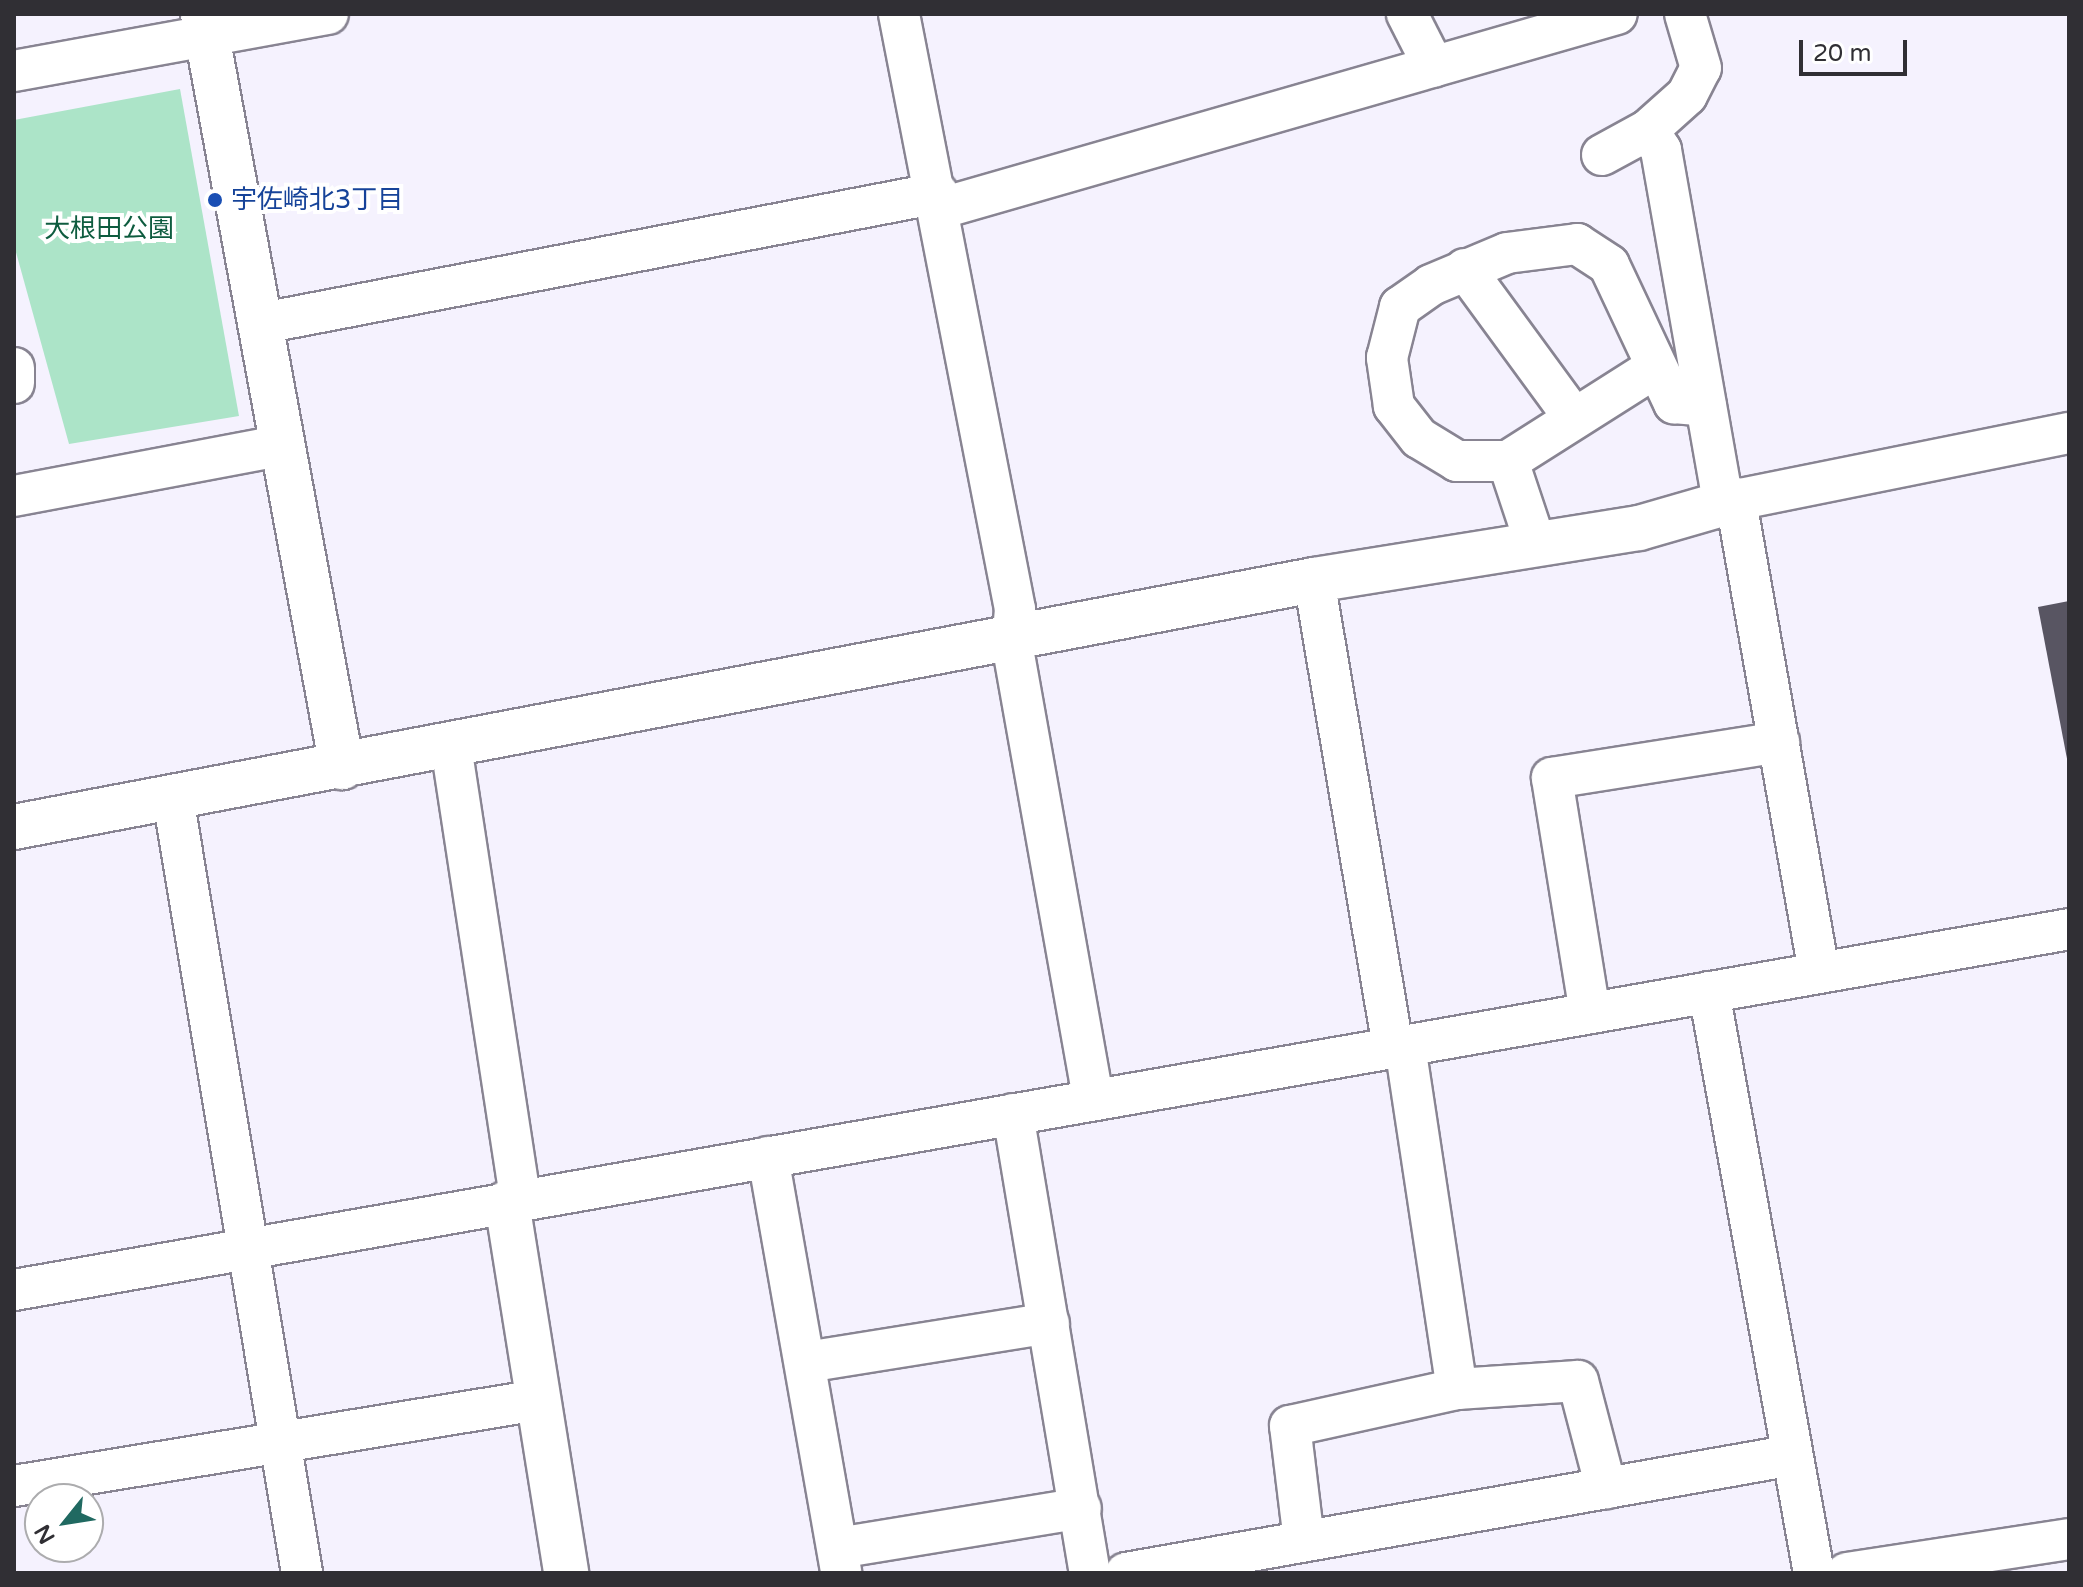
<!DOCTYPE html>
<meta charset="utf-8">
<style>
body{margin:0}
#map{position:relative;width:2083px;height:1587px;overflow:hidden;background:#f5f2fe;font-family:"Varela Round","Noto Sans JP",sans-serif}
div>[style]{position:absolute}
[style*='--x']{left:calc(var(--x)*1px);top:calc(var(--y)*1px);width:calc(var(--w)*1px);rotate:calc(var(--a)*1deg)}
.green>*{inset:0;background:#ace4c8}
.building>*{inset:0;background:#585562}
.roads{filter:drop-shadow(2px 0 #888492) drop-shadow(-2px 0 #888492) drop-shadow(0 2px #888492) drop-shadow(0 -2px #888492)}
.street>*{height:40px;margin:-20px;padding:0 20px;transform-origin:20px;border-radius:20px;background:#fff}
.secondary>*{height:44px;margin:-22px;padding:0 22px;transform-origin:22px;border-radius:22px;background:#fff}
.dots>*{width:22px;height:22px;translate:-50% -50%;box-sizing:border-box;border:4px solid #fff;border-radius:50%}
span{translate:-50% -50%;white-space:nowrap;text-align:center;line-height:1.15;-webkit-text-stroke:8px #fff;paint-order:stroke}
.transit-label{font-size:26px;color:#164399}
.left{translate:0 -50%;text-align:left}
.park-label{font-size:26px;color:#0e5c3f}
.frame{position:absolute;inset:0;border:16px solid #302f34;pointer-events:none}
.north{position:absolute;left:24px;top:1483px;width:80px;height:80px;box-sizing:border-box;background:#fff;border:2px solid #acacae;border-radius:50%;rotate:240deg;font-size:22px;font-weight:700;line-height:32px;text-align:center;color:#302f34}
.north::after{content:'';display:block;margin:auto;width:28px;height:36px;background:#206961;clip-path:polygon(50% 0,100% 100%,50% 72%,0 100%)}
.scale{position:absolute;left:1799px;top:40px;width:108px;height:36px;box-sizing:border-box;border:4px solid #302f34;border-top:0;padding-left:10px;font-size:24px;line-height:28px;white-space:nowrap;color:#302f34;-webkit-text-stroke:6px #fff;paint-order:stroke}
</style>
<div id="map">
<div class="green">
<i style="clip-path:polygon(180px 89px,239px 416px,69px 444px,14px 245px,14px 120px)"></i>
</div>
<div class="building">
<i style="clip-path:polygon(2069px 601px,2069px 764px,2068px 764px,2038px 607px)"></i>
</div>
<div class="roads">
<div class="street">
<i style="--x:899;--y:14;--w:606;--a:78.97"></i>
<i style="--x:1015;--y:609;--w:34;--a:95"></i>
<i style="--x:1012;--y:643;--w:464;--a:79.9"></i>
<i style="--x:1407;--y:14;--w:59;--a:63"></i>
<i style="--x:14;--y:71;--w:319;--a:-10.3"></i>
<i style="--x:1648;--y:130;--w:24;--a:57"></i>
<i style="--x:1661;--y:150;--w:357;--a:80"></i>
<i style="--x:1602;--y:155;--w:52;--a:-28.5"></i>
<i style="--x:1648;--y:130;--w:52;--a:-41.9"></i>
<i style="--x:1687;--y:95;--w:30;--a:-63"></i>
<i style="--x:1701;--y:68;--w:56;--a:-106.5"></i>
<i style="--x:942;--y:208;--w:702;--a:-16.04"></i>
<i style="--x:1465;--y:269;--w:185;--a:53.8"></i>
<i style="--x:263;--y:323;--w:687;--a:-10.9"></i>
<i style="--x:14;--y:368;--w:15;--a:90"></i>
<i style="--x:1653;--y:369;--w:172;--a:147.6"></i>
<i style="--x:1508;--y:461;--w:51;--a:180"></i>
<i style="--x:1457;--y:461;--w:44;--a:-148.8"></i>
<i style="--x:1419;--y:438;--w:41;--a:-128"></i>
<i style="--x:1394;--y:406;--w:49;--a:-98.3"></i>
<i style="--x:1387;--y:358;--w:53;--a:-75.7"></i>
<i style="--x:1400;--y:307;--w:38;--a:-35"></i>
<i style="--x:1431;--y:285;--w:82;--a:-22.8"></i>
<i style="--x:1507;--y:253;--w:71;--a:-7.3"></i>
<i style="--x:1577;--y:244;--w:38;--a:33"></i>
<i style="--x:1609;--y:265;--w:153;--a:64.8"></i>
<i style="--x:1674;--y:403;--w:32;--a:5"></i>
<i style="--x:1508;--y:461;--w:89;--a:71.6"></i>
<i style="--x:14;--y:496;--w:275;--a:-10.7"></i>
<i style="--x:1314;--y:580;--w:475;--a:80.4"></i>
<i style="--x:451;--y:746;--w:460;--a:81.3"></i>
<i style="--x:173;--y:798;--w:786;--a:80.55"></i>
<i style="--x:1819;--y:972;--w:479;--a:-100"></i>
<i style="--x:1736;--y:500;--w:340;--a:-11.4"></i>
<i style="--x:1709;--y:992;--w:590;--a:79.76"></i>
<i style="--x:1590;--y:1013;--w:238;--a:-99.2"></i>
<i style="--x:1552;--y:778;--w:230;--a:-9"></i>
<i style="--x:1405;--y:1046;--w:347;--a:81.4"></i>
<i style="--x:1013;--y:1114;--w:465;--a:80.5"></i>
<i style="--x:768;--y:1157;--w:422;--a:80"></i>
<i style="--x:14;--y:1290;--w:2086;--a:-9.96"></i>
<i style="--x:806;--y:1362;--w:246;--a:-9.1"></i>
<i style="--x:14;--y:1486;--w:531;--a:-9.32"></i>
<i style="--x:1304;--y:1541;--w:116;--a:-96.9"></i>
<i style="--x:1290;--y:1426;--w:171;--a:-12.5"></i>
<i style="--x:1457;--y:1389;--w:121;--a:-3.8"></i>
<i style="--x:1578;--y:1381;--w:111;--a:75.3"></i>
<i style="--x:838;--y:1548;--w:246;--a:-9.3"></i>
<i style="--x:1126;--y:1573;--w:677;--a:-10.03"></i>
<i style="--x:1847;--y:1573;--w:225;--a:-8.7"></i>
</div>
<div class="secondary">
<i style="--x:203;--y:14;--w:766;--a:79.54"></i>
<i style="--x:14;--y:827;--w:1323;--a:-10.76"></i>
<i style="--x:1314;--y:580;--w:329;--a:-9.1"></i>
<i style="--x:1639;--y:528;--w:101;--a:-16.1"></i>
<i style="--x:507;--y:1203;--w:375;--a:80.9"></i>
</div>
</div>
<div class="dots">
<i style="left:215px;top:200px;background:#1a4fb4"></i>
</div>
<div class="transit-label">
<span class="left" style="left:231px;top:200px">宇佐崎北3丁目</span>
</div>
<div class="park-label">
<span style="left:109px;top:229px">大根田公園</span>
</div>
<div class="frame"></div>
<div class="north">N</div>
<div class="scale">20 m</div>
</div>
